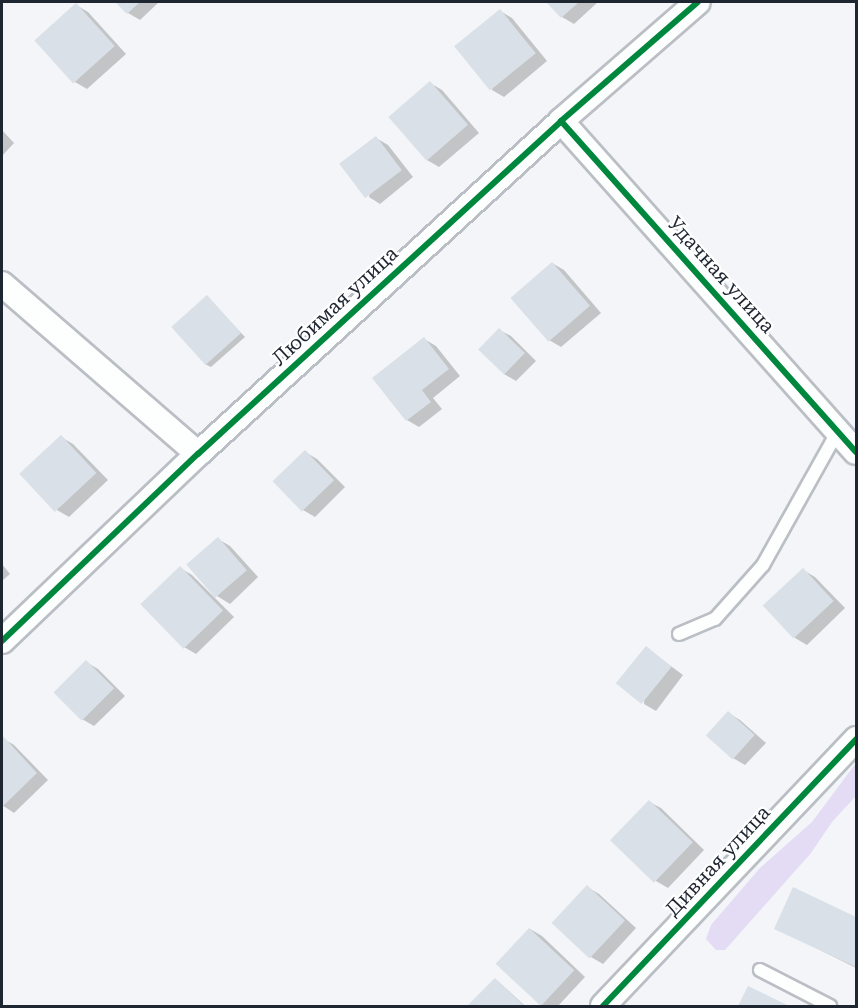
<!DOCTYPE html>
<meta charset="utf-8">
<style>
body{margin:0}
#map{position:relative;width:858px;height:1008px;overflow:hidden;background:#f3f5f8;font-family:"Roboto Serif",serif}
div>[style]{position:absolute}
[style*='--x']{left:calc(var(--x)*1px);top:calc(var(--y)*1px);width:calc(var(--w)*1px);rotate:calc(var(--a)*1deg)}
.green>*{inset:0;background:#e4dbf4}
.shadow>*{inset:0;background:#0003}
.building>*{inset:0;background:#d9e0e7;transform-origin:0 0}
.roads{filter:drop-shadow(2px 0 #babfc5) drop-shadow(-2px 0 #babfc5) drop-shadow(0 2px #babfc5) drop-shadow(0 -2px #babfc5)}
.lane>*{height:12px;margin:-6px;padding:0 6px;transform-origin:6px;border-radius:6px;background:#fdfefe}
.street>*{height:24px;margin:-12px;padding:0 12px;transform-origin:12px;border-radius:12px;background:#fdfefe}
.cycleway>*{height:6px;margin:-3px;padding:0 3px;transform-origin:3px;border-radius:3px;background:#00873e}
span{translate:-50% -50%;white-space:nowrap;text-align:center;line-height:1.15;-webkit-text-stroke:4.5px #fff;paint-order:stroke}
.street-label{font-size:20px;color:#1e2632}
.frame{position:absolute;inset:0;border:3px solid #1e2632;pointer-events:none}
</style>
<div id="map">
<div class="green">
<i style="clip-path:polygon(856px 763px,856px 796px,832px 822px,811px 853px,725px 950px,716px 950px,706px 939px,711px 925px,760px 868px,812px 822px)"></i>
</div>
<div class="shadow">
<i style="clip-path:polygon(117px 2px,159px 2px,140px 20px,128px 13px)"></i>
<i style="clip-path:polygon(548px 2px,598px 2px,574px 24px,562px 17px)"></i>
<i style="clip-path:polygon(76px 5px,88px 12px,126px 54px,87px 89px,75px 82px)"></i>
<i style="clip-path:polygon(500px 11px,512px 18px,547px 61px,504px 97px,492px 90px)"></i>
<i style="clip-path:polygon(430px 83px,442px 90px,479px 133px,439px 167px,427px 160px,390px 118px)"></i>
<i style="clip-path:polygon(2px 130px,14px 143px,2px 156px)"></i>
<i style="clip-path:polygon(376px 138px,388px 145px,413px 177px,380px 204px,369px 197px)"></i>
<i style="clip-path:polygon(552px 263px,564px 270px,601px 313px,561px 347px,549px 340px)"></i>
<i style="clip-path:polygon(207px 297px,245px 337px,211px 367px,205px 364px)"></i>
<i style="clip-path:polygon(499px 330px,511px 336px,536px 361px,516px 381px,504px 374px)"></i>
<i style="clip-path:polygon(424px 339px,436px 346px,460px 376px,433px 398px,442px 409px,419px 427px,407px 420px,374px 378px)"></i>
<i style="clip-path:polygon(61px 437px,73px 444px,108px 480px,69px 517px,57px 510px)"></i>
<i style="clip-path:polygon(305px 452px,317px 459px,345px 487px,315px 517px,303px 510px)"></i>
<i style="clip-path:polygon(218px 539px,230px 546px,258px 577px,230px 604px,217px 596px)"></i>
<i style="clip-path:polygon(2px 564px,10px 574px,2px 581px)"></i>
<i style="clip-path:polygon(180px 568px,192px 575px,234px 617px,196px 654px,184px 647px)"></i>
<i style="clip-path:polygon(803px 570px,815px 577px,845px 608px,807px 645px,795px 638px)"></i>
<i style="clip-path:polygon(646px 648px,683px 675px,656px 711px,644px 704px)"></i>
<i style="clip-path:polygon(86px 662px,98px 669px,125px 696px,94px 726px,82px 719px)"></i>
<i style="clip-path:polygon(728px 713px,740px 720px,766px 743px,745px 765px,733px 758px)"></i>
<i style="clip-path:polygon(2px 738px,14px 745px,48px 780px,14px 813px,2px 805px)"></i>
<i style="clip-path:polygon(649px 802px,661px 808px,704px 850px,668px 888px,656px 881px)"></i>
<i style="clip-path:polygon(587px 887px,599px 894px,636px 928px,603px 964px,591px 957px,554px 923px)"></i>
<i style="clip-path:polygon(794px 889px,856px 918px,856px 968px,776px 928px)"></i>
<i style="clip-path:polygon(530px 929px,542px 936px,585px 977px,558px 1006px,541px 1005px)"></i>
<i style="clip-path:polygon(495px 980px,500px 983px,525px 1006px,469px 1006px)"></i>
<i style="clip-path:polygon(748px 988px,785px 1006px,739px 1006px)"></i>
</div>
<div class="building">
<i style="clip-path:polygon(115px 2px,140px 2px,127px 14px)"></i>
<i style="clip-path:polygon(546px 2px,579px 2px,561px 18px)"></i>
<i style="left:76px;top:3px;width:58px;height:56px;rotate:48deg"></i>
<i style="left:500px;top:9px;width:57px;height:59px;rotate:51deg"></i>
<i style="left:430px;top:81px;width:58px;height:55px;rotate:49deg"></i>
<i style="left:376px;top:136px;width:43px;height:46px;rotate:53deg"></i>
<i style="left:552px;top:262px;width:58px;height:55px;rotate:49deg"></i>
<i style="left:207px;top:295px;width:51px;height:48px;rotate:48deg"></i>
<i style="left:499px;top:328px;width:36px;height:30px;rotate:44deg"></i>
<i style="clip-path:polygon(424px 337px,449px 369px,422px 390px,431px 402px,406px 421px,372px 378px)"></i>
<i style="left:61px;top:435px;width:52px;height:57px;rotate:47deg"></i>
<i style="left:305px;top:450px;width:42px;height:45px;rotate:46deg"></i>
<i style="left:218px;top:537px;width:44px;height:42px;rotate:49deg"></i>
<i style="left:180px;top:566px;width:62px;height:55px;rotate:46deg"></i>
<i style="left:803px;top:568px;width:45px;height:55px;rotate:47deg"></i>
<i style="left:646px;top:646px;width:33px;height:48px;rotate:39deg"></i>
<i style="left:86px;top:660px;width:40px;height:46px;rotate:45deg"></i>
<i style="left:728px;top:711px;width:36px;height:33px;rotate:42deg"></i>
<i style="clip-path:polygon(2px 735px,37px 773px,2px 807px)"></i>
<i style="left:649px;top:800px;width:61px;height:56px;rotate:44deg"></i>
<i style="left:587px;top:885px;width:52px;height:52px;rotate:43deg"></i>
<i style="clip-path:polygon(793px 887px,856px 917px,856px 967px,774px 929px)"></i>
<i style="left:529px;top:928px;width:62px;height:49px;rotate:43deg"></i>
<i style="clip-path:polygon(495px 978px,524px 1006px,467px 1006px)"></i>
<i style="clip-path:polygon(748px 986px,789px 1006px,738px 1006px)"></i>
</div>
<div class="roads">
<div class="lane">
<i style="--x:679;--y:634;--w:39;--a:-23"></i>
<i style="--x:715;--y:619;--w:72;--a:-48.4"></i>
<i style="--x:763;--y:565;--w:154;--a:-60.8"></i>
<i style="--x:760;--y:970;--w:79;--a:27.2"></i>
</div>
<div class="street">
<i style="--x:561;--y:121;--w:443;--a:48.3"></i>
<i style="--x:2;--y:284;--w:259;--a:40.9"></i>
<i style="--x:2;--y:641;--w:271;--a:-43.7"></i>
<i style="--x:198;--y:454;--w:493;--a:-42.5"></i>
<i style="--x:561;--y:121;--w:181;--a:-41"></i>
<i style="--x:603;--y:1006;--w:368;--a:-46.5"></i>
</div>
</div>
<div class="cycleway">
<i style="--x:561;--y:121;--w:443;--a:48.3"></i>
<i style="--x:2;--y:641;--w:271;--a:-43.7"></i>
<i style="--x:198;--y:454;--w:493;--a:-42.5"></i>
<i style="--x:561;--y:121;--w:181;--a:-41"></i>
<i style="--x:603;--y:1006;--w:368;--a:-46.5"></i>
</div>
<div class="street-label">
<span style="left:721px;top:275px;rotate:48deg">Удачная улица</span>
<span style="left:335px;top:306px;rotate:-43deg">Любимая улица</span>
<span style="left:718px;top:861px;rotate:-47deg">Дивная улица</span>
</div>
<div class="frame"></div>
</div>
